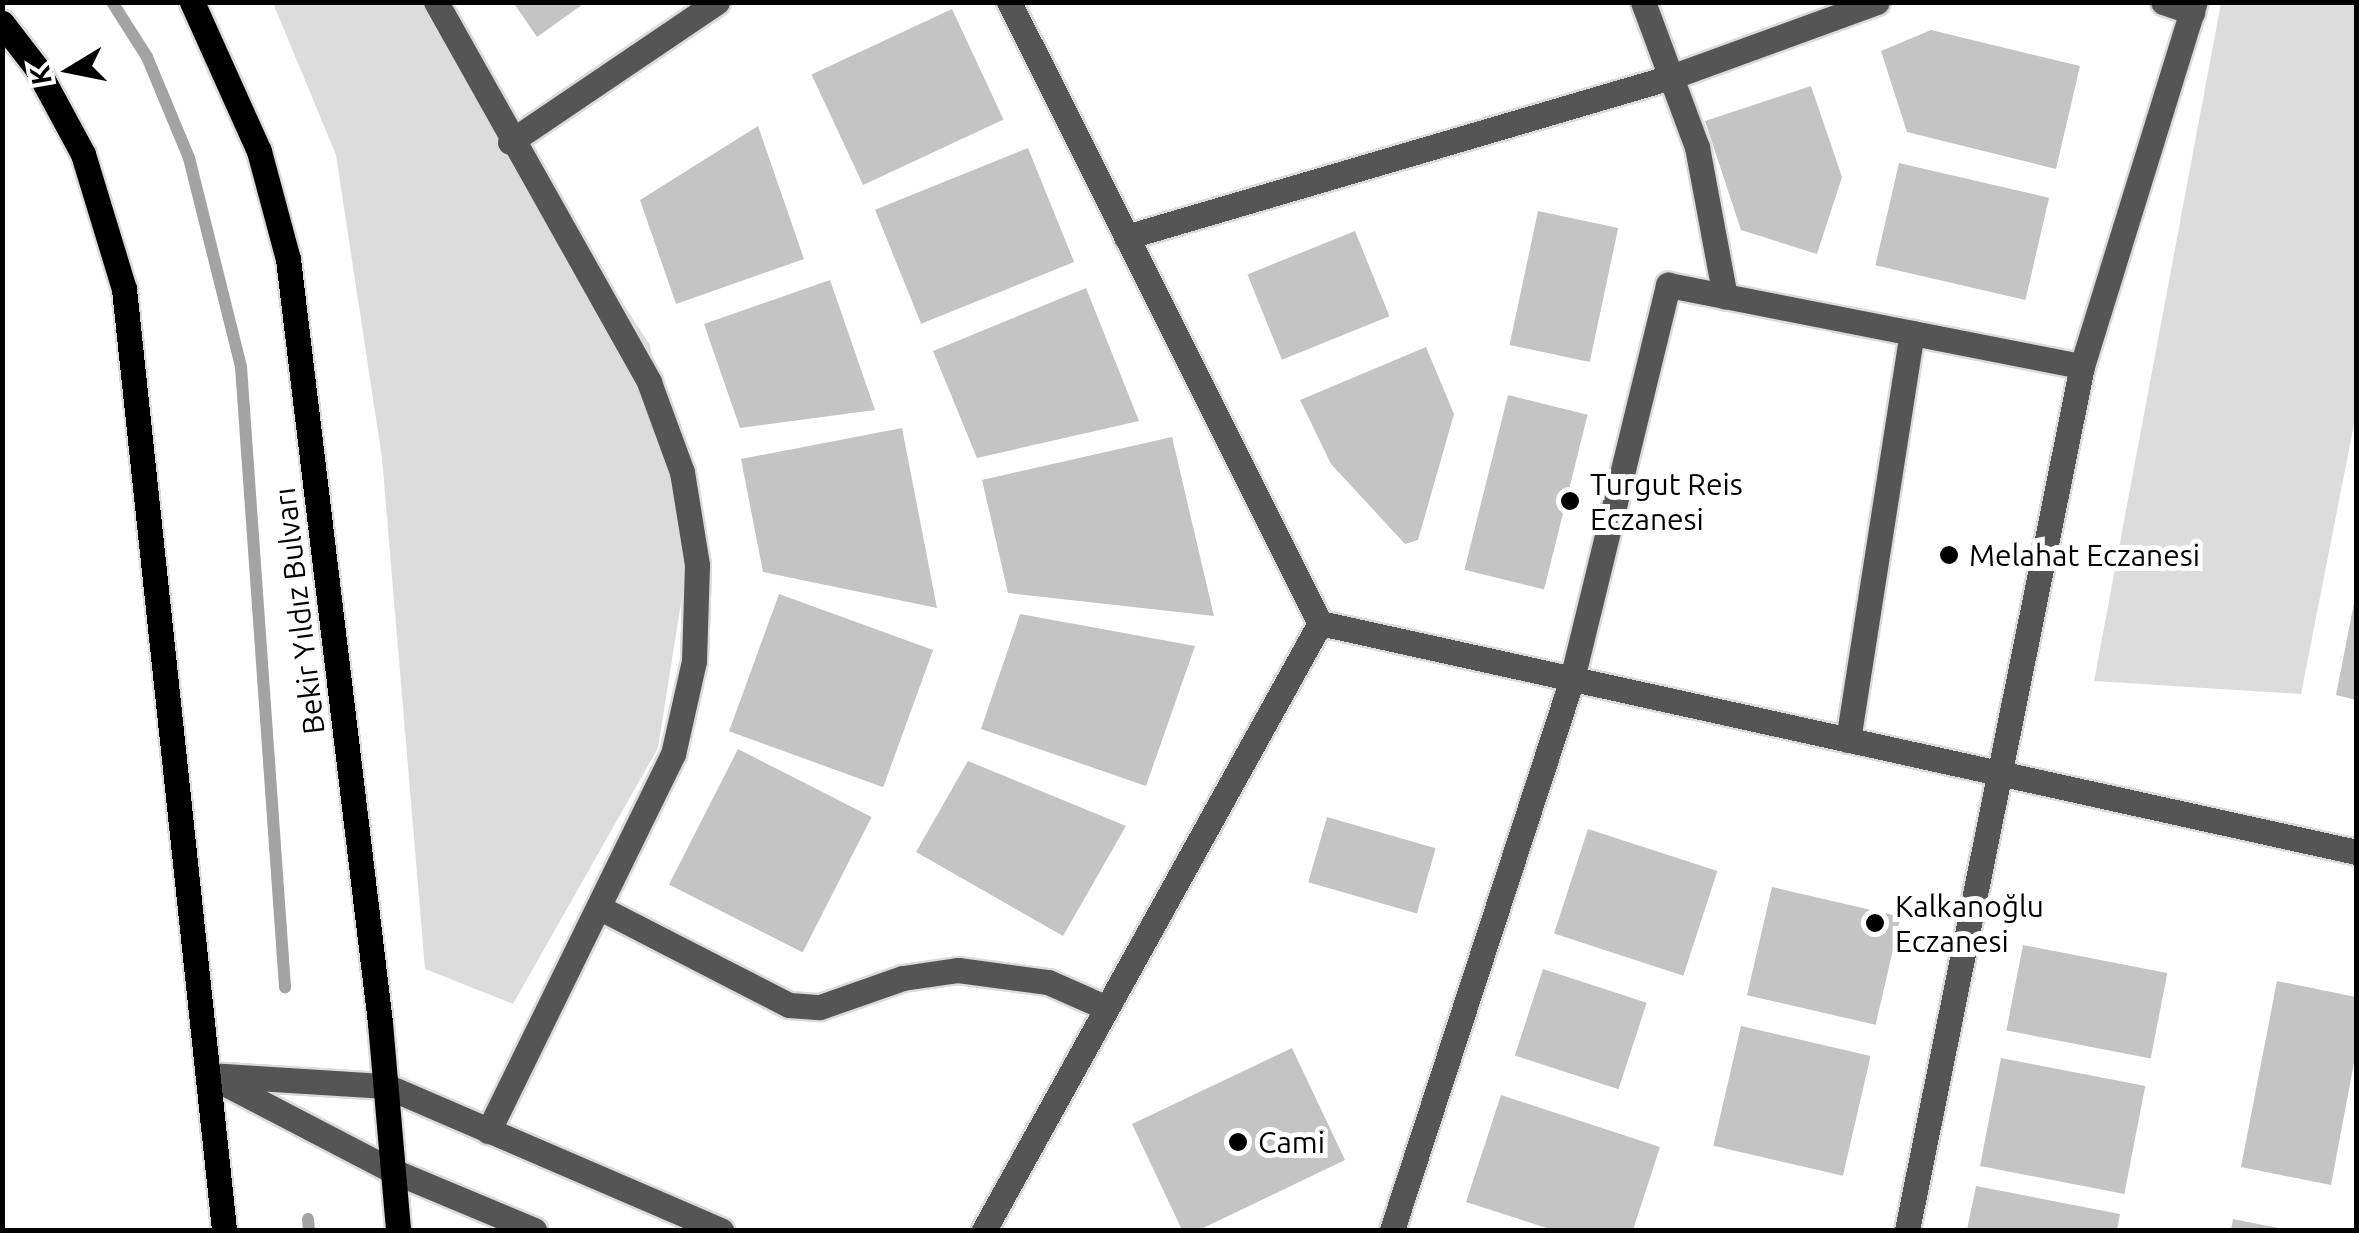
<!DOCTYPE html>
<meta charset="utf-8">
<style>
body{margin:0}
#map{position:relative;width:2359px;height:1233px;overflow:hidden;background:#fff;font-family:Ubuntu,sans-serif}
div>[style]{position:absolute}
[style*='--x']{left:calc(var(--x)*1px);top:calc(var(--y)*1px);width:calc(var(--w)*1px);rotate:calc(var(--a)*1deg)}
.green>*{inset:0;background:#dcdcdc}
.stream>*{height:12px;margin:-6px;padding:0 6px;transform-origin:6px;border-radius:6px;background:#a3a3a3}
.building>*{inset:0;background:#c4c4c4;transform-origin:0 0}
.roads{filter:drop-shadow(2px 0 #dbdbdb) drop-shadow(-2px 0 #dbdbdb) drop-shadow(0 2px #dbdbdb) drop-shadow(0 -2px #dbdbdb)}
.minor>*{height:25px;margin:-12.5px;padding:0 12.5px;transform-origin:12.5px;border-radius:12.5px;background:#555}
.major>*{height:25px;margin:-12.5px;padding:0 12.5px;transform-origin:12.5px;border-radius:12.5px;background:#000}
.dots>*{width:28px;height:28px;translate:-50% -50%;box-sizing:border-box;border:5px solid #fff;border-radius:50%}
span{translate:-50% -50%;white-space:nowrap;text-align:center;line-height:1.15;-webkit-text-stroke:10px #fff;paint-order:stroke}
.poi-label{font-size:30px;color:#000}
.left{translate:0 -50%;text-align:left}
.street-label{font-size:30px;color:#000}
.frame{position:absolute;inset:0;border:5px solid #000;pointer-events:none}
.north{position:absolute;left:20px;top:20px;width:100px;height:100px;-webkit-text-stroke:8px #fff;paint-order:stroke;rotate:260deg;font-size:28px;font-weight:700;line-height:40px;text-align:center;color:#000}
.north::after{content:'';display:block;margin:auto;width:35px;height:45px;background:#000;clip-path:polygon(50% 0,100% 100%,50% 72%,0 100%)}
</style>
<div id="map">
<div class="green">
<i style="clip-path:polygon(273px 3px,428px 3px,650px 345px,685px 578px,658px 748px,513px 1004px,425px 969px,382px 458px,336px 155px)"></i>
<i style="clip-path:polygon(2221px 3px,2356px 3px,2356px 414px,2301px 694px,2094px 681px)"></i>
</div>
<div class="stream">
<i style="--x:112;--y:2;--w:65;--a:57.5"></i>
<i style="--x:147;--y:57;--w:109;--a:67.4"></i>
<i style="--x:189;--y:158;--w:215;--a:76"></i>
<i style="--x:241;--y:367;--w:622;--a:85.94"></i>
<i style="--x:308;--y:1219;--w:11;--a:85"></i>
</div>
<div class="building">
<i style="clip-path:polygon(513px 2px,586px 2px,537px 37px)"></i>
<i style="left:952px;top:9px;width:122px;height:155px;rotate:65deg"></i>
<i style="clip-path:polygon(1931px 30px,2080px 66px,2056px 169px,1907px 132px,1881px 51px)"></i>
<i style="clip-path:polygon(1811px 86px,1842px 177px,1817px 254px,1741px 230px,1705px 121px)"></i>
<i style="clip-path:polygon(758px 126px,804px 259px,676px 304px,640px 200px)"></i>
<i style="left:1028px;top:148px;width:123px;height:165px;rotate:68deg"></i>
<i style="left:1899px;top:163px;width:154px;height:105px;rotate:13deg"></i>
<i style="left:1538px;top:211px;width:82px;height:137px;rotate:12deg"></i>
<i style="left:1355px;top:231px;width:92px;height:116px;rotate:68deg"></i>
<i style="clip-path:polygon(830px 280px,875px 410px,740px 428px,704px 324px)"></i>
<i style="clip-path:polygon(1086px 288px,1139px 421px,977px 458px,933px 351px)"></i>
<i style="clip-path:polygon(1426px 347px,1454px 414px,1418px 540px,1405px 544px,1331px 464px,1300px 400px)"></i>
<i style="left:1508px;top:395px;width:82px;height:180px;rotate:14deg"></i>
<i style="clip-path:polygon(902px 428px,937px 608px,763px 572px,741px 459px)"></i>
<i style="clip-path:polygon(1172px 437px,1214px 616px,1008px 593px,982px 480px)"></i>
<i style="left:779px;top:594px;width:164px;height:146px;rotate:20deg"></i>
<i style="clip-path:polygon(2355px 598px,2356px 598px,2356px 700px,2336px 695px)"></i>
<i style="clip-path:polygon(1020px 614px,1195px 646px,1146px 786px,981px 729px)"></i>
<i style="left:738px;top:749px;width:150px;height:152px;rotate:27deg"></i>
<i style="clip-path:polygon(968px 761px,1126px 826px,1063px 936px,916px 852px)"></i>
<i style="left:1327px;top:817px;width:113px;height:68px;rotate:16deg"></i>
<i style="left:1588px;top:829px;width:136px;height:110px;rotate:18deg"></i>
<i style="left:1772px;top:887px;width:132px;height:111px;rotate:13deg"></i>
<i style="left:2023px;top:945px;width:147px;height:87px;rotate:11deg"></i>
<i style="left:1543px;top:969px;width:109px;height:91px;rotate:18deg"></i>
<i style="clip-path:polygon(2277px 981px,2356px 997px,2356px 1052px,2331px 1185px,2241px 1167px)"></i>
<i style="left:1741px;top:1026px;width:133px;height:123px;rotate:13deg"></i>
<i style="clip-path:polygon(1292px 1048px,1345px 1160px,1199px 1230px,1182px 1230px,1132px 1124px)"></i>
<i style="left:2001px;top:1058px;width:147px;height:110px;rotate:11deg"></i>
<i style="clip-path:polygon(1501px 1095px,1660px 1147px,1633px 1230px,1553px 1230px,1466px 1202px)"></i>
<i style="clip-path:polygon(1976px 1186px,2120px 1214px,2117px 1230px,1967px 1230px)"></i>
<i style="clip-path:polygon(2233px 1219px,2283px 1229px,2283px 1230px,2231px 1230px)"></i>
</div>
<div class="roads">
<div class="minor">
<i style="--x:436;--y:2;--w:436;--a:60.7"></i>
<i style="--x:649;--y:382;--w:96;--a:69.9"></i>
<i style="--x:682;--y:472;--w:94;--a:80.8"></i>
<i style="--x:697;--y:565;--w:96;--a:91.8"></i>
<i style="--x:694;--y:661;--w:95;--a:102.7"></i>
<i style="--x:673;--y:754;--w:420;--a:116.1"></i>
<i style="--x:1009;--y:2;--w:695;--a:63.4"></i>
<i style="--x:1643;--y:2;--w:155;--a:69.6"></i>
<i style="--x:1697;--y:147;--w:152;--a:79.4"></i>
<i style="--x:2163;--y:2;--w:31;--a:19"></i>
<i style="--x:510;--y:142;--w:250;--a:-34.1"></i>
<i style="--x:1126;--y:237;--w:568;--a:-16.36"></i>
<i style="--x:1671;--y:77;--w:219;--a:-20"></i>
<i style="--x:1320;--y:623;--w:1061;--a:12.46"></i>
<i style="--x:1848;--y:740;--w:412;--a:-81.1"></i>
<i style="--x:600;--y:908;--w:212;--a:27.2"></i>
<i style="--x:789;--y:1005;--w:31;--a:4"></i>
<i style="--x:820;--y:1007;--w:88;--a:-19.3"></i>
<i style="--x:903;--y:978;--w:56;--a:-8.3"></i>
<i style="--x:958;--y:970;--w:91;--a:7.6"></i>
<i style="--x:1048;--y:982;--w:64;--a:23.8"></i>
<i style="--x:209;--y:1075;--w:177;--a:3.6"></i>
<i style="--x:386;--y:1086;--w:365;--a:23.3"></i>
<i style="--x:218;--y:1080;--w:197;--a:27.5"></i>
<i style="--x:393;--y:1171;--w:153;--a:22.7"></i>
<i style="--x:984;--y:1230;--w:694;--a:-61.03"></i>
<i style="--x:1392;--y:1230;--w:580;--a:-71.91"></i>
<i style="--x:1572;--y:679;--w:406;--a:-76.3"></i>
<i style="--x:1668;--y:285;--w:422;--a:11.1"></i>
<i style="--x:1907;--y:1230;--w:882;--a:-78.55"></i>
<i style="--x:2082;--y:366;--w:381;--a:-72.8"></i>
</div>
<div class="major">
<i style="--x:192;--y:2;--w:163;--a:65.8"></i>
<i style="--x:259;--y:151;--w:112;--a:75"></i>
<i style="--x:288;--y:259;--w:770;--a:83.13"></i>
<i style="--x:380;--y:1023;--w:208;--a:85"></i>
<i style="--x:2;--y:23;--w:56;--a:52.3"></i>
<i style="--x:36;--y:67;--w:99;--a:61.6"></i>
<i style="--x:83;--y:154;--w:141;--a:73.1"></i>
<i style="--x:124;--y:289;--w:946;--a:83.93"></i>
</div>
</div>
<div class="dots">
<i style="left:1570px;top:501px;background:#000"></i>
<i style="left:1949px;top:555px;background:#000"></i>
<i style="left:1875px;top:923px;background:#000"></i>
<i style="left:1238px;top:1142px;background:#000"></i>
</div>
<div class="poi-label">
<span class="left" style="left:1590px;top:501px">Turgut Reis<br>Eczanesi</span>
<span class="left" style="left:1969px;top:555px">Melahat Eczanesi</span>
<span class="left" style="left:1895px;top:923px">Kalkanoğlu<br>Eczanesi</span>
<span class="left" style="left:1258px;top:1142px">Cami</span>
</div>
<div class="street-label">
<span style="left:299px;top:611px;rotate:-97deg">Bekir Yıldız Bulvarı</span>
</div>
<div class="frame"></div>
<div class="north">K</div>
</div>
